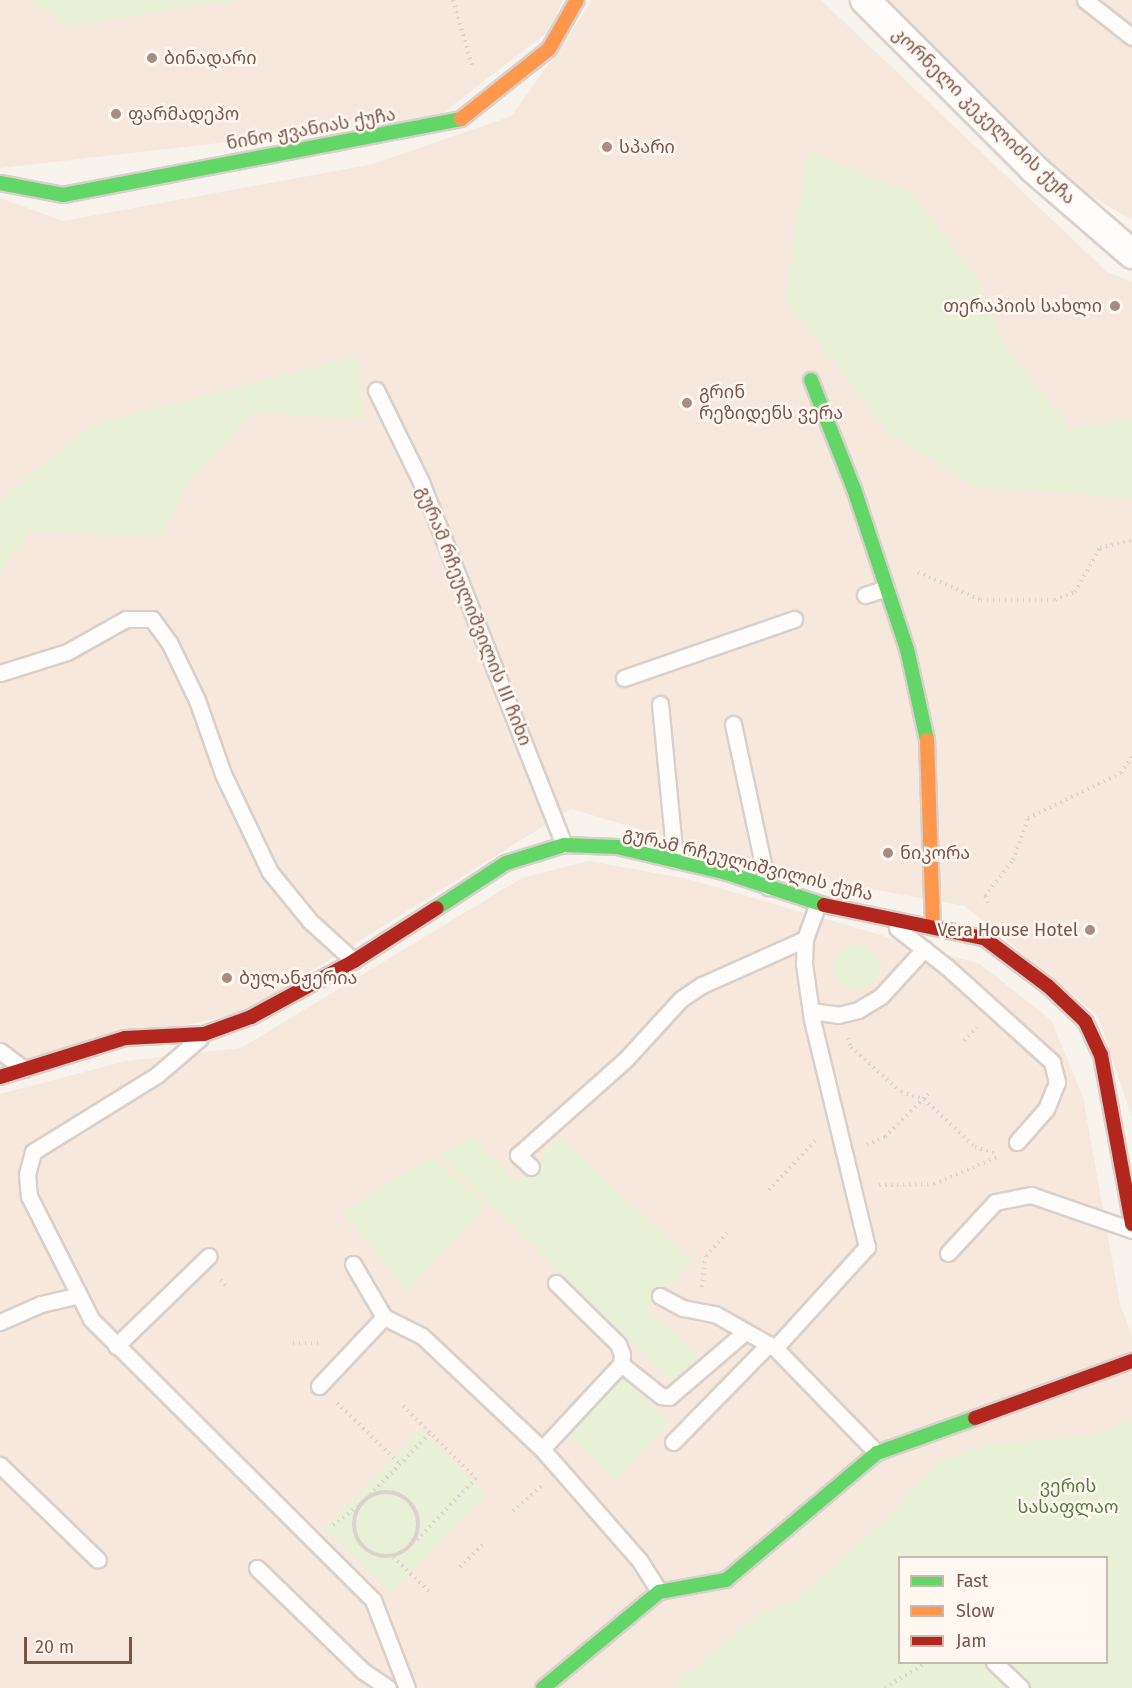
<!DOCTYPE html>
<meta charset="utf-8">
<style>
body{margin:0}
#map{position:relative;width:1132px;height:1688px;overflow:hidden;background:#f9f3ed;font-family:"Fira Sans","Noto Sans Georgian",sans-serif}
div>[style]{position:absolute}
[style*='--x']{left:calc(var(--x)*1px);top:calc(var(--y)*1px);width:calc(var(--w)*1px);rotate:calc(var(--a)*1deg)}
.residential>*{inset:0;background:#f6e8dd}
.green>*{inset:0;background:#e8f0d6;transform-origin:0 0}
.round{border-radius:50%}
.path>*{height:4px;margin-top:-2px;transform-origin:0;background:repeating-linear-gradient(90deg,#dcd1ce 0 1.5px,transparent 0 6px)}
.path>.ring{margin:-2px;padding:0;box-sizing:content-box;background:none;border:4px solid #dcd1ce;border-radius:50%}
.roads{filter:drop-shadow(2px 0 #d9d0cb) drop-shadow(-2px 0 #d9d0cb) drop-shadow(0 2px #d9d0cb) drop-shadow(0 -2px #d9d0cb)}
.lane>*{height:15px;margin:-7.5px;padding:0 7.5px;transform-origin:7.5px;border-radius:7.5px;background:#fefdfc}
.street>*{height:28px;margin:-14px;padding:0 14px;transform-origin:14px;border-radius:14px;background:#fefdfc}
.fast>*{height:14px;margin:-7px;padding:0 7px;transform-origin:7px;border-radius:7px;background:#63d668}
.slow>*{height:14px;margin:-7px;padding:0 7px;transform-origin:7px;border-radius:7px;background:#ff974d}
.jam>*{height:14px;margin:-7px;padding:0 7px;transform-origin:7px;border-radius:7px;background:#b3261e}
.dots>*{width:16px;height:16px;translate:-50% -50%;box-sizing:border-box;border:3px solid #fff8f1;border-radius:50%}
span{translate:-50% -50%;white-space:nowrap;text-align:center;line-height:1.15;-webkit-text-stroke:5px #fff8f1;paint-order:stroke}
.poi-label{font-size:18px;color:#7c5549}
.left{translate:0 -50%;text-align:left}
.right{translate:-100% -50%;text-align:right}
.street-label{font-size:18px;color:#7c5549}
.park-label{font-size:18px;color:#567c3c}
.legend{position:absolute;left:898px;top:1556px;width:210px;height:108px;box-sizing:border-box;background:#fff8f1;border:2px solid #cbb7ae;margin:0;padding:8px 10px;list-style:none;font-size:18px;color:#7c5549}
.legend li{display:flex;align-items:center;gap:12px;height:30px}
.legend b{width:30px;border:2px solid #cbb7ae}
.scale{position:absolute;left:24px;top:1637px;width:108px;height:27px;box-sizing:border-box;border:3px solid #7c5549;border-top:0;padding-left:8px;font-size:18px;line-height:21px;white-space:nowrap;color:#7c5549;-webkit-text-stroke:4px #fff8f1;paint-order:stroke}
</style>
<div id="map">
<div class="residential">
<i style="clip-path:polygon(0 0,563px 0,549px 31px,436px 118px,0 168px)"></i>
<i style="clip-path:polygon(593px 0,821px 0,1107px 272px,1132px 282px,1132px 1118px,1098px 1016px,965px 906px,804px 877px,571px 809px,245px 1012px,0 1066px,0 198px,63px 221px,373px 164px,512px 116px)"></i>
<i style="clip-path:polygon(882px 0,1132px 0,1132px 220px,1059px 177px)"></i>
<i style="clip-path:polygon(589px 861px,688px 879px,980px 964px,1051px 1020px,1083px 1097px,1120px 1304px,1132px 1335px,1132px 1420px,1092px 1435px,989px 1444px,940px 1460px,885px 1520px,796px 1600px,764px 1610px,671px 1688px,0 1688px,0 1094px,126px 1061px,241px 1048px,522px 878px)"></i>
</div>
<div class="green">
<i style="clip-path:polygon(31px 0,236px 0,68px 26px)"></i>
<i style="clip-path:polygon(808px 151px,912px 192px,977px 278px,1007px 350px,1072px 429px,1132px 418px,1132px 498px,975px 487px,890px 434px,785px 299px)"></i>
<i style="clip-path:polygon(357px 356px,365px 419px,253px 413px,190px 480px,160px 537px,31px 531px,0 572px,0 499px,93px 424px)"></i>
<i class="round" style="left:834px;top:944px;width:46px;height:46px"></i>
<i style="clip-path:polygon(472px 1136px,516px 1182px,561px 1136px,692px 1262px,648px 1309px,699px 1357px,673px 1382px,440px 1156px)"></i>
<i style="clip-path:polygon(432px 1156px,486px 1206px,408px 1291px,342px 1212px)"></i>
<i style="left:623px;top:1378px;width:65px;height:79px;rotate:44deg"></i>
<i style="clip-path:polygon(evenodd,1132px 1420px,1132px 1688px,671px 1688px,764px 1610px,796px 1600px,885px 1520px,940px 1460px,989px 1444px,1092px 1435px,1132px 1420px,900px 1558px,1106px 1558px,1106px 1662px,900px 1662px,900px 1558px)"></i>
<i style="left:421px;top:1429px;width:92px;height:139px;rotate:44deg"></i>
</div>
<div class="path">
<i style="--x:453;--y:0;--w:69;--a:73.9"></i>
<i style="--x:918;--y:572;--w:69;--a:24"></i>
<i style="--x:981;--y:600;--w:74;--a:0"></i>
<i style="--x:1055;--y:600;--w:22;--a:-22"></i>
<i style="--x:1075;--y:592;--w:51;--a:-60.4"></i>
<i style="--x:1100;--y:548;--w:33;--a:-14"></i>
<i style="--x:988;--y:903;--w:8;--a:-113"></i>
<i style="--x:985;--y:896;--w:46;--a:-52.1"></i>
<i style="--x:1013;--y:860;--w:45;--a:-70.3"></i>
<i style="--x:1028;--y:818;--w:103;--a:-25.8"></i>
<i style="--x:1121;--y:773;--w:20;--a:-57"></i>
<i style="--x:848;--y:1038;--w:9;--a:72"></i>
<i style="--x:851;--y:1047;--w:67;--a:42"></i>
<i style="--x:901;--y:1092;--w:24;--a:17"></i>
<i style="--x:924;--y:1099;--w:70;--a:43.3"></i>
<i style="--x:975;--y:1147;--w:20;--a:18"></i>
<i style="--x:964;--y:1041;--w:19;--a:-47"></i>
<i style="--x:867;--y:1145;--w:20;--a:-24"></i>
<i style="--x:885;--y:1137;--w:66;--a:-45"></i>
<i style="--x:879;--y:1185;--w:55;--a:-1"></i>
<i style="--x:934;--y:1184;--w:69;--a:-23.2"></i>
<i style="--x:769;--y:1190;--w:69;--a:-46.8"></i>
<i style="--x:220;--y:1280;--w:11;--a:45"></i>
<i style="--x:702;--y:1287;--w:31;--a:-83"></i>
<i style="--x:706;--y:1256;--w:31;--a:-48"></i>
<i style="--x:293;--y:1343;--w:29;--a:0"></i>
<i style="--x:337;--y:1403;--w:88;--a:44.1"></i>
<i style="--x:403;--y:1406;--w:103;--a:44.6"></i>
<i style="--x:476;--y:1478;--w:86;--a:133.6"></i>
<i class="ring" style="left:354px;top:1492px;width:60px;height:60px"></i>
<i style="--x:370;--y:1495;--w:86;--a:-45.9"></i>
<i style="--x:513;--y:1511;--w:38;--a:-41"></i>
<i style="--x:333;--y:1525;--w:31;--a:-37"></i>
<i style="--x:393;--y:1557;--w:50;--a:43.4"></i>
<i style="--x:460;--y:1567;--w:33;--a:-45"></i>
<i style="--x:885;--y:1688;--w:49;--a:-31.8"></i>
</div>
<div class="roads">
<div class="lane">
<i style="--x:1085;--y:0;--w:60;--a:38.2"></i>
<i style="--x:376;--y:390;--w:102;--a:63.9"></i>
<i style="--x:421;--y:482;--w:390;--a:68.5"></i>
<i style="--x:865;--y:595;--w:22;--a:-18"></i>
<i style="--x:0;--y:673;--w:70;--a:-17.4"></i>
<i style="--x:67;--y:652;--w:68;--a:-29.2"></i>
<i style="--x:126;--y:619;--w:26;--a:0"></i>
<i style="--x:152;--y:619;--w:29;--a:54"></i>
<i style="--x:169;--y:642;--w:64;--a:64.2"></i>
<i style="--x:197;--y:700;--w:78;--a:70.6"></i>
<i style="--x:223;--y:774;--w:109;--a:64.4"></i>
<i style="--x:270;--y:872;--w:63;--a:50.8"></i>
<i style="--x:310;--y:921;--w:59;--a:42.3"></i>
<i style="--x:624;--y:678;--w:180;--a:-19.1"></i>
<i style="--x:660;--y:704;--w:157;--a:84.5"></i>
<i style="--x:733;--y:724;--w:167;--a:77.9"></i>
<i style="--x:897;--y:928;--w:63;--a:38"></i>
<i style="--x:947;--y:967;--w:142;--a:42.1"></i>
<i style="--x:1052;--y:1062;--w:21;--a:76"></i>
<i style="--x:1057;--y:1082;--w:29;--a:112"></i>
<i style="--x:1046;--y:1109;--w:44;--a:131.3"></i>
<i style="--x:811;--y:1011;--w:27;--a:8"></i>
<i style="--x:838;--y:1015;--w:21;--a:-14"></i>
<i style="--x:858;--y:1010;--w:27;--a:-31"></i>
<i style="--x:881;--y:996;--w:64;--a:-47.5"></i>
<i style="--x:200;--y:1038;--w:57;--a:139.3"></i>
<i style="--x:157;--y:1075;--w:146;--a:148.2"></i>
<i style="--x:33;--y:1152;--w:23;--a:105"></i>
<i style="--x:27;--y:1174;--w:22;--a:85"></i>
<i style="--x:29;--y:1196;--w:138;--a:63.2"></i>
<i style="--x:91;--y:1319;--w:398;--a:44.9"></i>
<i style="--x:373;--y:1600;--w:94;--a:68.9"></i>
<i style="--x:0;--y:1051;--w:30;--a:37"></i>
<i style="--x:531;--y:1167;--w:18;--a:-137"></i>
<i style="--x:518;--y:1155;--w:144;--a:-41.6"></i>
<i style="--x:626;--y:1059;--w:81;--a:-47.5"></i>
<i style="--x:681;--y:999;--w:25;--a:-34"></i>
<i style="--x:702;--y:985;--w:113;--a:-24.1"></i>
<i style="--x:948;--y:1253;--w:69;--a:-47.3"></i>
<i style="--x:995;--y:1202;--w:37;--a:-11"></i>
<i style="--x:1031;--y:1195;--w:107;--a:19.1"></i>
<i style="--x:353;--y:1264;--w:61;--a:59.7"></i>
<i style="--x:384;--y:1317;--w:42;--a:26.6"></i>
<i style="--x:422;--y:1336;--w:165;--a:43.3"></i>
<i style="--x:542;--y:1449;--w:149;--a:48.8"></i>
<i style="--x:640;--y:1561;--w:36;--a:58"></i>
<i style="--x:660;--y:1296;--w:26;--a:28"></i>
<i style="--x:683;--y:1308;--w:33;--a:11"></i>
<i style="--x:715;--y:1314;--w:69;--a:29.5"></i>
<i style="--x:775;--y:1348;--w:146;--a:45.8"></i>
<i style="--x:0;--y:1322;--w:45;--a:-23.7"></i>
<i style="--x:41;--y:1304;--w:39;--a:-13"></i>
<i style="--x:116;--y:1346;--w:129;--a:-44.1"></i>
<i style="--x:775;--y:1348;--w:137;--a:-47.7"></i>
<i style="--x:867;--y:1247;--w:234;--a:-103.6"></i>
<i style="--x:812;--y:1020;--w:57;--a:-98.1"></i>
<i style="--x:804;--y:964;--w:25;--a:-88"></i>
<i style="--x:805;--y:939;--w:37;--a:-70"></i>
<i style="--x:621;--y:1364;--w:51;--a:38.7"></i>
<i style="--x:661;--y:1396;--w:8;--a:7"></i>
<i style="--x:669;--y:1397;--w:101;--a:-40.6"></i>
<i style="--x:319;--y:1386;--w:95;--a:-46.7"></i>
<i style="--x:673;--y:1442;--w:137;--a:-45.6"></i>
<i style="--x:542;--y:1449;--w:116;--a:-47.1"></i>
<i style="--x:621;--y:1364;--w:10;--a:-84"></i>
<i style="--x:622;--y:1354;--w:11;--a:-112"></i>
<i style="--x:618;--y:1344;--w:87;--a:-135.5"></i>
<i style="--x:0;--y:1465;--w:136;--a:44.1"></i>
<i style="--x:257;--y:1568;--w:148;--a:44.2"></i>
<i style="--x:363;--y:1671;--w:30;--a:34"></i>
<i style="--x:994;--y:1662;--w:37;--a:44"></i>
</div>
<div class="street">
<i style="--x:865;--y:0;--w:239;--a:45"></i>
<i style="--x:1034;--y:169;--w:130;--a:40.9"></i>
</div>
<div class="fast">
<i style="--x:0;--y:183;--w:64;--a:10.8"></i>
<i style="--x:63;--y:195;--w:405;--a:-10.8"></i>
<i style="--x:811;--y:380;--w:117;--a:68.5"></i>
<i style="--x:854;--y:489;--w:169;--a:71.7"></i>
<i style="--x:907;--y:649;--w:93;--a:77.6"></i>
<i style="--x:437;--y:908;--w:82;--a:-33.1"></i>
<i style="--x:506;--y:863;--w:61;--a:-17.2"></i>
<i style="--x:564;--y:845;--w:53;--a:2.2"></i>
<i style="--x:617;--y:847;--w:110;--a:13.2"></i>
<i style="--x:724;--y:872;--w:105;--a:18.3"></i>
<i style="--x:543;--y:1688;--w:151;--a:-39.6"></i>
<i style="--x:659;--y:1592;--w:68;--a:-10.2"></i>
<i style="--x:726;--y:1580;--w:197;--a:-40.1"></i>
<i style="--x:877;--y:1453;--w:104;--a:-19.7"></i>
</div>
<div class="slow">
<i style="--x:461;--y:119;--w:112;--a:-38.5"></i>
<i style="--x:549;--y:49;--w:56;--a:-60.3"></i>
<i style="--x:927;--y:740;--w:187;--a:88.2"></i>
</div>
<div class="jam">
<i style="--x:824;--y:905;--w:163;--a:11.7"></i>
<i style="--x:984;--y:938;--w:80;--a:36.9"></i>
<i style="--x:1048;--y:986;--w:51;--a:43.4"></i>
<i style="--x:1085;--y:1021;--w:38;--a:65"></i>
<i style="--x:1101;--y:1055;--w:172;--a:79.6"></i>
<i style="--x:0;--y:1077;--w:131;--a:-17.3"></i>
<i style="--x:125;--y:1038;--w:79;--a:-2.9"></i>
<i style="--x:204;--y:1034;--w:50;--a:-19.9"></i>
<i style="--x:251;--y:1017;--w:117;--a:-28.5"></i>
<i style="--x:354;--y:961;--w:98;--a:-32.6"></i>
<i style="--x:975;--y:1418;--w:167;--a:-20"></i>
</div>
</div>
<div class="dots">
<i style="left:152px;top:58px;background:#a88c82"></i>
<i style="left:116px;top:114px;background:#a88c82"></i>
<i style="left:607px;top:147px;background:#a88c82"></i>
<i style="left:1115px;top:306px;background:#a88c82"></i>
<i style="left:687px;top:403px;background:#a88c82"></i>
<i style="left:888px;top:853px;background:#a88c82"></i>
<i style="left:1090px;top:930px;background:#a88c82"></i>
<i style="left:227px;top:978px;background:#a88c82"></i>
</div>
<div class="poi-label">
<span class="left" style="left:164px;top:58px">ბინადარი</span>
<span class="left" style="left:128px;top:114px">ფარმადეპო</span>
<span class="left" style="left:619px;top:147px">სპარი</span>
<span class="right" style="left:1102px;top:306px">თერაპიის სახლი</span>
<span class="left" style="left:699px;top:403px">გრინ<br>რეზიდენს ვერა</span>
<span class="left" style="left:900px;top:853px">ნიკორა</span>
<span class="right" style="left:1078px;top:930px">Vera House Hotel</span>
<span class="left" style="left:239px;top:978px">ბულანჟერია</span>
</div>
<div class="street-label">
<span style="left:984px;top:116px;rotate:44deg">კორნელი კეკელიძის ქუჩა</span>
<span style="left:311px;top:129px;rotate:-10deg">ნინო ჟვანიას ქუჩა</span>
<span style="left:474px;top:616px;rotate:68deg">გურამ რჩეულიშვილის III ჩიხი</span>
<span style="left:748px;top:864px;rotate:14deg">გურამ რჩეულიშვილის ქუჩა</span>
</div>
<div class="park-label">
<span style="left:1068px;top:1497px">ვერის<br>სასაფლაო</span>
</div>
<ul class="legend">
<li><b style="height:8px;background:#63d668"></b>Fast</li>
<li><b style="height:8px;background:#ff974d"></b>Slow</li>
<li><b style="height:8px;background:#b3261e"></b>Jam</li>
</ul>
<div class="scale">20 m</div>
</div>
